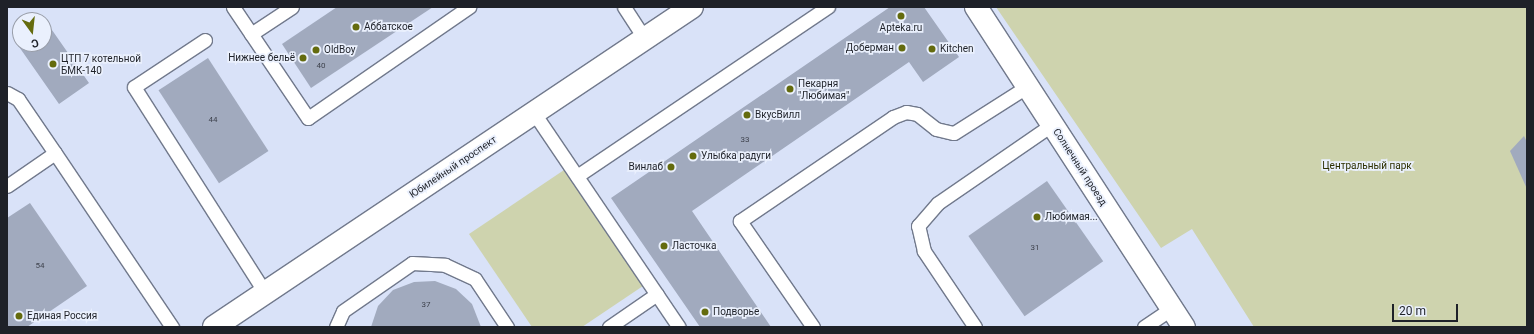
<!DOCTYPE html>
<meta charset="utf-8">
<style>
body{margin:0}
#map{position:relative;width:1534px;height:334px;overflow:hidden;background:#d9e2f8;font-family:Roboto,sans-serif}
div>[style]{position:absolute}
[style*='--x']{left:calc(var(--x)*1px);top:calc(var(--y)*1px);width:calc(var(--w)*1px);rotate:calc(var(--a)*1deg)}
.green>*{inset:0;background:#ced3ae}
.building>*{inset:0;background:#a1aabe;transform-origin:0 0}
.roads{filter:drop-shadow(1px 0 #71798c) drop-shadow(-1px 0 #71798c) drop-shadow(0 1px #71798c) drop-shadow(0 -1px #71798c)}
.service>*{height:13px;margin:-6.5px;padding:0 6.5px;transform-origin:6.5px;border-radius:6.5px;background:#fff}
.minor>*{height:22px;margin:-11px;padding:0 11px;transform-origin:11px;border-radius:11px;background:#fff}
.tertiary>*{height:22px;margin:-11px;padding:0 11px;transform-origin:11px;border-radius:11px;background:#fff}
.dots>*{width:11px;height:11px;translate:-50% -50%;box-sizing:border-box;border:2px solid #eaf0fd;border-radius:50%}
span{translate:-50% -50%;white-space:nowrap;text-align:center;line-height:1.15;-webkit-text-stroke:3.5px #eaf0fd;paint-order:stroke}
.number-label{font-size:8px;color:#3f434e}
.number-label span{-webkit-text-stroke-width:0}
.poi-label{font-size:10px;color:#1e2128}
.left{translate:0 -50%;text-align:left}
.right{translate:-100% -50%;text-align:right}
.park-label{font-size:10px;color:#2d3001}
.street-label{font-size:10px;color:#1e2128}
.frame{position:absolute;inset:0;border:8px solid #1e2128;pointer-events:none}
.north{position:absolute;left:12px;top:12px;width:40px;height:40px;box-sizing:border-box;background:#eaf0fd;border:1px solid #989da8;border-radius:50%;rotate:165deg;font-size:11px;font-weight:700;line-height:16px;text-align:center;color:#1e2128}
.north::after{content:'';display:block;margin:auto;width:14px;height:18px;background:#646b0e;clip-path:polygon(50% 0,100% 100%,50% 72%,0 100%)}
.scale{position:absolute;left:1392px;top:304px;width:66px;height:18px;box-sizing:border-box;border:2px solid #1e2128;border-top:0;padding-left:5px;font-size:12px;line-height:14px;white-space:nowrap;color:#1e2128;-webkit-text-stroke:3px #eaf0fd;paint-order:stroke}
</style>
<div id="map">
<div class="green">
<i style="clip-path:polygon(996px 7px,1527px 7px,1527px 327px,1254px 327px,1192px 229px,1161px 248px)"></i>
<i style="clip-path:polygon(564px 170px,643px 286px,582px 327px,532px 327px,469px 234px)"></i>
</div>
<div class="building">
<i style="clip-path:polygon(337px 7px,433px 7px,311px 88px,282px 44px)"></i>
<i style="clip-path:polygon(890px 7px,924px 7px,959px 57px,923px 82px,909px 62px,692px 211px,771px 327px,700px 327px,611px 198px)"></i>
<i style="clip-path:polygon(45px 20px,89px 83px,59px 104px,15px 41px,20px 37px,20px 44px,44px 44px)"></i>
<i style="left:208px;top:58px;width:111px;height:59px;rotate:57deg"></i>
<i style="clip-path:polygon(1524px 136px,1527px 142px,1527px 189px,1510px 151px)"></i>
<i style="left:1047px;top:181px;width:98px;height:96px;rotate:55deg"></i>
<i style="clip-path:polygon(30px 203px,87px 286px,27px 327px,7px 327px,7px 218px)"></i>
<i style="clip-path:polygon(435px 281px,456px 289px,472px 304px,481px 327px,371px 327px,378px 306px,393px 290px,414px 282px)"></i>
</div>
<div class="roads">
<div class="service">
<i style="--x:233;--y:7;--w:134;--a:56"></i>
<i style="--x:308;--y:118;--w:196;--a:-34.6"></i>
<i style="--x:624;--y:7;--w:38;--a:57"></i>
<i style="--x:251;--y:34;--w:49;--a:-33.4"></i>
<i style="--x:205;--y:40;--w:85;--a:146.5"></i>
<i style="--x:134;--y:87;--w:244;--a:57.5"></i>
<i style="--x:7;--y:93;--w:13;--a:29"></i>
<i style="--x:18;--y:99;--w:65;--a:55.6"></i>
<i style="--x:534;--y:113;--w:258;--a:55.9"></i>
<i style="--x:577;--y:176;--w:303;--a:-34"></i>
<i style="--x:7;--y:186;--w:58;--a:-34.5"></i>
<i style="--x:55;--y:153;--w:210;--a:56.1"></i>
<i style="--x:336;--y:327;--w:17;--a:-66"></i>
<i style="--x:343;--y:311;--w:84;--a:-34.8"></i>
<i style="--x:412;--y:263;--w:33;--a:3"></i>
<i style="--x:445;--y:265;--w:33;--a:25"></i>
<i style="--x:475;--y:279;--w:58;--a:56.3"></i>
<i style="--x:609;--y:327;--w:58;--a:-34.5"></i>
<i style="--x:813;--y:327;--w:129;--a:-124.6"></i>
<i style="--x:740;--y:221;--w:185;--a:-34.2"></i>
<i style="--x:893;--y:117;--w:14;--a:-21"></i>
<i style="--x:906;--y:112;--w:11;--a:10"></i>
<i style="--x:917;--y:114;--w:24;--a:38"></i>
<i style="--x:936;--y:129;--w:18;--a:13"></i>
<i style="--x:954;--y:133;--w:88;--a:-32.4"></i>
<i style="--x:975;--y:327;--w:92;--a:-123.9"></i>
<i style="--x:924;--y:251;--w:26;--a:-103"></i>
<i style="--x:918;--y:226;--w:30;--a:-49"></i>
<i style="--x:938;--y:203;--w:140;--a:-34.5"></i>
<i style="--x:1144;--y:327;--w:34;--a:-34"></i>
</div>
<div class="minor">
<i style="--x:976;--y:7;--w:382;--a:57"></i>
</div>
<div class="tertiary">
<i style="--x:214;--y:327;--w:575;--a:-33.8"></i>
</div>
</div>
<div class="dots">
<i style="left:901px;top:16px;background:#646b0e"></i>
<i style="left:356px;top:27px;background:#646b0e"></i>
<i style="left:902px;top:48px;background:#646b0e"></i>
<i style="left:932px;top:49px;background:#646b0e"></i>
<i style="left:316px;top:50px;background:#646b0e"></i>
<i style="left:303px;top:58px;background:#646b0e"></i>
<i style="left:53px;top:64px;background:#646b0e"></i>
<i style="left:790px;top:89px;background:#646b0e"></i>
<i style="left:747px;top:115px;background:#646b0e"></i>
<i style="left:693px;top:156px;background:#646b0e"></i>
<i style="left:671px;top:167px;background:#646b0e"></i>
<i style="left:1037px;top:217px;background:#646b0e"></i>
<i style="left:664px;top:246px;background:#646b0e"></i>
<i style="left:705px;top:312px;background:#646b0e"></i>
<i style="left:19px;top:316px;background:#646b0e"></i>
</div>
<div class="number-label">
<span style="left:321px;top:66px">40</span>
<span style="left:213px;top:120px">44</span>
<span style="left:745px;top:140px">33</span>
<span style="left:1035px;top:248px">31</span>
<span style="left:40px;top:266px">54</span>
<span style="left:426px;top:305px">37</span>
</div>
<div class="poi-label">
<span class="left" style="left:364px;top:27px">Аббатское</span>
<span style="left:901px;top:28px">Apteka.ru</span>
<span class="right" style="left:894px;top:48px">Доберман</span>
<span class="left" style="left:940px;top:49px">Kitchen</span>
<span class="left" style="left:324px;top:50px">OldBoy</span>
<span class="left" style="left:61px;top:64px">ЦТП 7 котельной<br>БМК-140</span>
<span class="right" style="left:295px;top:58px">Нижнее бельё</span>
<span class="left" style="left:798px;top:89px">Пекарня<br>"Любимая"</span>
<span class="left" style="left:755px;top:115px">ВкусВилл</span>
<span class="left" style="left:701px;top:156px">Улыбка радуги</span>
<span class="right" style="left:663px;top:167px">Винлаб</span>
<span class="left" style="left:1045px;top:217px">Любимая...</span>
<span class="left" style="left:672px;top:246px">Ласточка</span>
<span class="left" style="left:713px;top:312px">Подворье</span>
<span class="left" style="left:27px;top:316px">Единая Россия</span>
</div>
<div class="park-label">
<span style="left:1367px;top:166px">Центральный парк</span>
</div>
<div class="street-label">
<span style="left:453px;top:167px;rotate:-34deg">Юбилейный проспект</span>
<span style="left:1080px;top:167px;rotate:57deg">Солнечный проезд</span>
</div>
<div class="frame"></div>
<div class="north">С</div>
<div class="scale">20 m</div>
</div>
